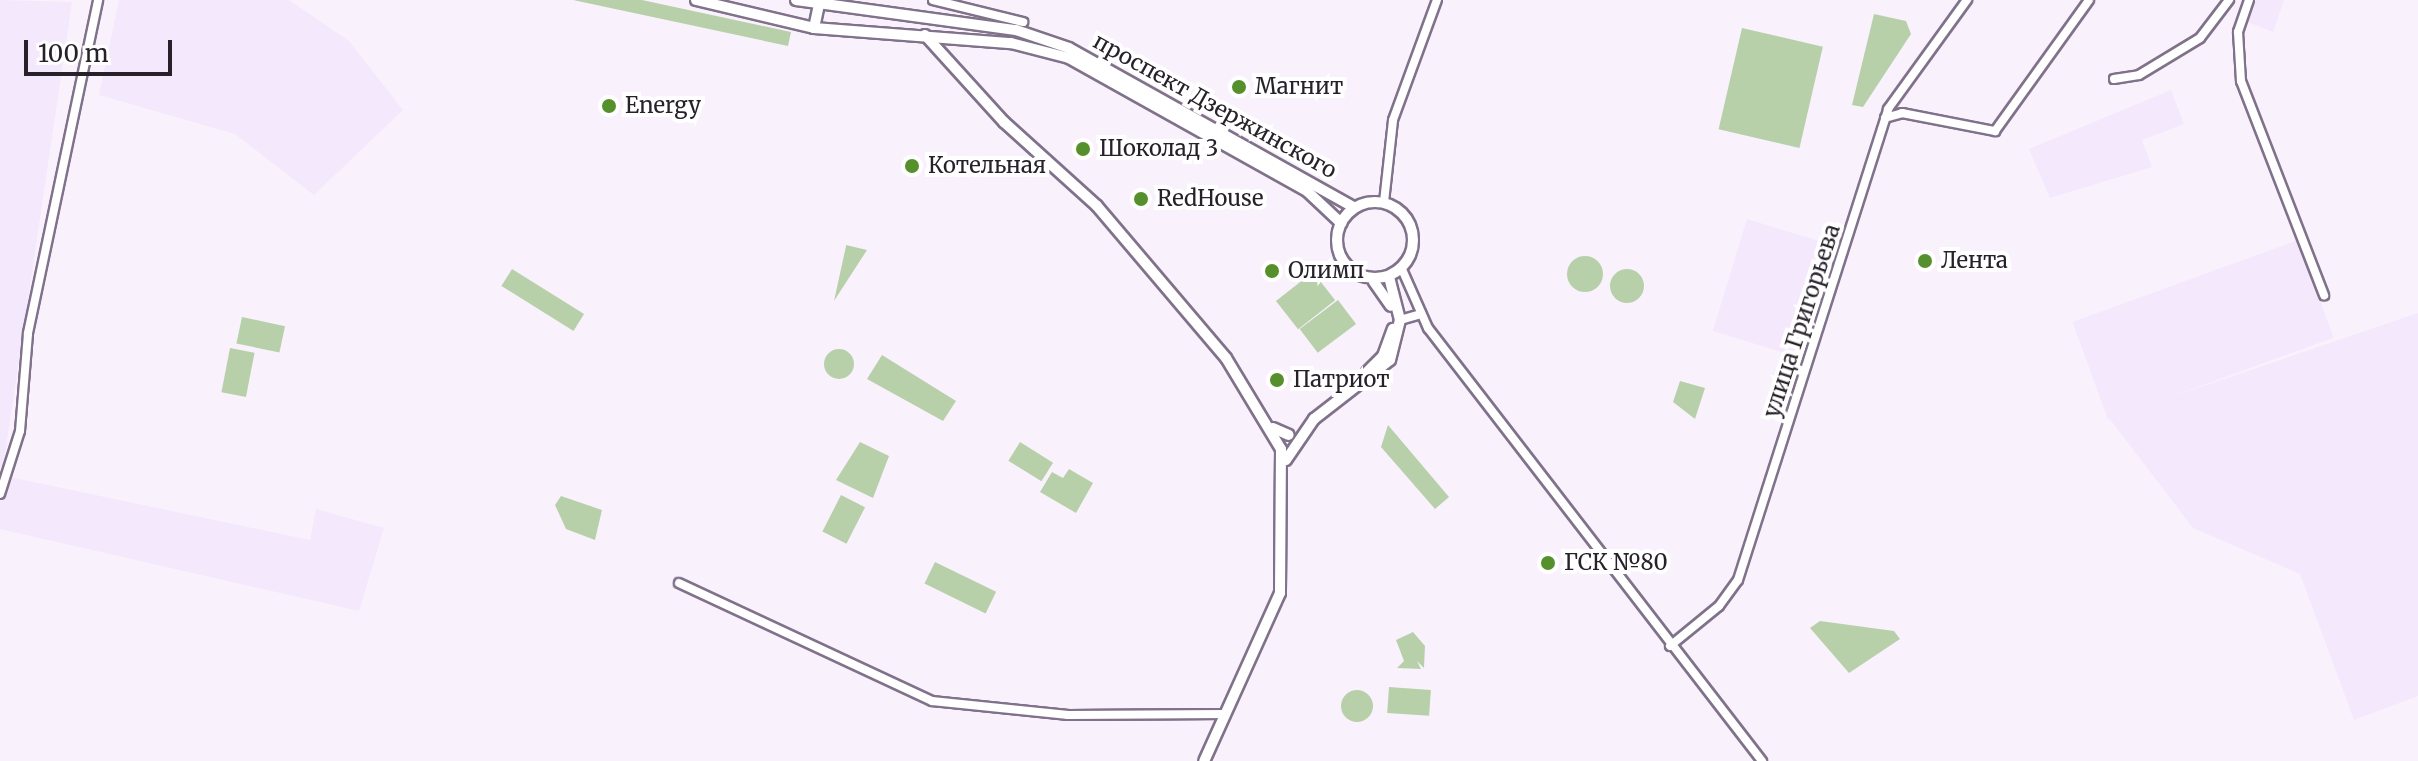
<!DOCTYPE html>
<meta charset="utf-8">
<style>
body{margin:0}
#map{position:relative;width:2418px;height:761px;overflow:hidden;background:#f9f2fd;font-family:Merriweather,serif}
div>[style]{position:absolute}
[style*='--x']{left:calc(var(--x)*1px);top:calc(var(--y)*1px);width:calc(var(--w)*1px);rotate:calc(var(--a)*1deg)}
.built>*{inset:0;background:#f4e8fc;transform-origin:0 0}
.green>*{inset:0;background:#b7d0aa;transform-origin:0 0}
.round{border-radius:50%}
.roads{filter:drop-shadow(2px 0 #80728a) drop-shadow(-2px 0 #80728a) drop-shadow(0 2px #80728a) drop-shadow(0 -2px #80728a)}
.minor>*{height:8px;margin:-4px;padding:0 4px;transform-origin:4px;border-radius:4px;background:#fff}
.tertiary>*{height:10px;margin:-5px;padding:0 5px;transform-origin:5px;border-radius:5px;background:#fff}
.tertiary>.ring{margin:-5px;padding:0;box-sizing:content-box;background:none;border:10px solid #fff;border-radius:50%}
.dots>*{width:22px;height:22px;translate:-50% -50%;box-sizing:border-box;border:4px solid #fff;border-radius:50%}
span{translate:-50% -50%;white-space:nowrap;text-align:center;line-height:1.15;-webkit-text-stroke:8px #fff;paint-order:stroke}
.poi-label{font-size:22px;color:#27212a}
.left{translate:0 -50%;text-align:left}
.street-label{font-size:22px;color:#27212a}
.scale{position:absolute;left:24px;top:40px;width:148px;height:36px;box-sizing:border-box;border:4px solid #27212a;border-top:0;padding-left:10px;font-size:24px;line-height:28px;white-space:nowrap;color:#27212a;-webkit-text-stroke:6px #fff;paint-order:stroke}
</style>
<div id="map">
<div class="built">
<i style="clip-path:polygon(0 0,72px 2px,3px 468px,0 467px)"></i>
<i style="clip-path:polygon(119px 0,289px 0,349px 41px,403px 110px,314px 195px,235px 134px,99px 95px)"></i>
<i style="clip-path:polygon(2256px 0,2284px 0,2273px 32px,2247px 22px)"></i>
<i style="clip-path:polygon(2171px 90px,2184px 124px,2142px 140px,2152px 167px,2050px 198px,2029px 149px)"></i>
<i style="left:1747px;top:219px;width:88px;height:117px;rotate:17deg"></i>
<i style="left:2298px;top:240px;width:104px;height:240px;rotate:70deg"></i>
<i style="clip-path:polygon(2418px 313px,2418px 696px,2354px 720px,2300px 574px,2193px 528px,2109px 418px)"></i>
<i style="clip-path:polygon(0 475px,310px 540px,316px 509px,384px 528px,359px 611px,0 529px)"></i>
</div>
<div class="green">
<i style="clip-path:polygon(573px 0,642px 0,791px 32px,788px 46px)"></i>
<i style="clip-path:polygon(1874px 14px,1906px 21px,1911px 34px,1863px 107px,1852px 105px)"></i>
<i style="left:1742px;top:28px;width:83px;height:104px;rotate:13deg"></i>
<i style="clip-path:polygon(846px 245px,867px 250px,834px 301px,846px 246px)"></i>
<i class="round" style="left:1567px;top:256px;width:36px;height:36px"></i>
<i class="round" style="left:1610px;top:269px;width:34px;height:34px"></i>
<i style="left:512px;top:269px;width:85px;height:20px;rotate:32deg"></i>
<i style="left:1313px;top:272px;width:36px;height:47px;rotate:52deg"></i>
<i style="left:1338px;top:300px;width:30px;height:48px;rotate:53deg"></i>
<i style="left:242px;top:317px;width:44px;height:27px;rotate:12deg"></i>
<i style="left:230px;top:348px;width:25px;height:45px;rotate:11deg"></i>
<i class="round" style="left:824px;top:349px;width:30px;height:30px"></i>
<i style="clip-path:polygon(882px 355px,956px 401px,943px 421px,867px 379px)"></i>
<i style="clip-path:polygon(1680px 381px,1705px 388px,1695px 419px,1673px 402px)"></i>
<i style="clip-path:polygon(1388px 425px,1449px 497px,1435px 509px,1381px 447px)"></i>
<i style="clip-path:polygon(860px 442px,889px 456px,873px 498px,836px 480px)"></i>
<i style="left:1020px;top:442px;width:39px;height:22px;rotate:32deg"></i>
<i style="clip-path:polygon(1069px 469px,1093px 483px,1076px 513px,1040px 492px,1052px 472px,1063px 478px)"></i>
<i style="left:841px;top:495px;width:27px;height:41px;rotate:27deg"></i>
<i style="clip-path:polygon(561px 496px,602px 510px,595px 540px,566px 529px,555px 505px)"></i>
<i style="left:935px;top:562px;width:68px;height:24px;rotate:26deg"></i>
<i style="clip-path:polygon(1820px 621px,1894px 631px,1900px 639px,1849px 673px,1810px 628px)"></i>
<i style="clip-path:polygon(1413px 632px,1425px 646px,1424px 668px,1417px 661px,1421px 669px,1397px 668px,1404px 661px,1396px 640px)"></i>
<i style="left:1389px;top:687px;width:42px;height:26px;rotate:4deg"></i>
<i class="round" style="left:1341px;top:690px;width:32px;height:32px"></i>
</div>
<div class="roads">
<div class="minor">
<i style="--x:933;--y:0;--w:93;--a:13.7"></i>
<i style="--x:2249;--y:0;--w:34;--a:109"></i>
<i style="--x:2238;--y:32;--w:49;--a:86.5"></i>
<i style="--x:2241;--y:81;--w:230;--a:68.8"></i>
<i style="--x:2114;--y:79;--w:25;--a:-9"></i>
<i style="--x:2139;--y:75;--w:71;--a:-31.2"></i>
<i style="--x:2200;--y:38;--w:48;--a:-52.7"></i>
<i style="--x:1885;--y:118;--w:18;--a:-16"></i>
<i style="--x:1902;--y:113;--w:95;--a:11"></i>
<i style="--x:1995;--y:131;--w:161;--a:-54.3"></i>
<i style="--x:1384;--y:202;--w:82;--a:-83.7"></i>
<i style="--x:1393;--y:120;--w:128;--a:-69.9"></i>
<i style="--x:1401;--y:267;--w:67;--a:66.1"></i>
<i style="--x:1428;--y:328;--w:547;--a:52.35"></i>
<i style="--x:1400;--y:320;--w:22;--a:-16"></i>
<i style="--x:0;--y:494;--w:66;--a:-72.4"></i>
<i style="--x:20;--y:431;--w:98;--a:-85.3"></i>
<i style="--x:28;--y:333;--w:340;--a:-78.1"></i>
<i style="--x:679;--y:583;--w:279;--a:25"></i>
<i style="--x:932;--y:701;--w:137;--a:5.9"></i>
<i style="--x:1068;--y:715;--w:158;--a:-0.4"></i>
<i style="--x:1670;--y:646;--w:63;--a:-39.2"></i>
<i style="--x:1719;--y:606;--w:32;--a:-54"></i>
<i style="--x:1738;--y:580;--w:494;--a:-72.3"></i>
<i style="--x:1888;--y:109;--w:135;--a:-54.1"></i>
</div>
<div class="tertiary">
<i style="--x:696;--y:0;--w:121;--a:13.3"></i>
<i style="--x:814;--y:28;--w:198;--a:4.4"></i>
<i style="--x:1011;--y:43;--w:60;--a:14.5"></i>
<i style="--x:1069;--y:58;--w:273;--a:29.2"></i>
<i style="--x:1307;--y:191;--w:47;--a:43.3"></i>
<i style="--x:796;--y:0;--w:222;--a:7.8"></i>
<i style="--x:1016;--y:30;--w:56;--a:18.8"></i>
<i style="--x:1069;--y:48;--w:326;--a:29.2"></i>
<i style="--x:814;--y:28;--w:24;--a:-78"></i>
<i style="--x:925;--y:35;--w:118;--a:47.8"></i>
<i style="--x:1004;--y:122;--w:125;--a:42.1"></i>
<i style="--x:1097;--y:206;--w:199;--a:49.7"></i>
<i style="--x:1226;--y:358;--w:106;--a:58.9"></i>
<i style="--x:1281;--y:449;--w:144;--a:90.4"></i>
<i style="--x:1280;--y:593;--w:184;--a:114.3"></i>
<i class="ring" style="left:1337px;top:202px;width:66px;height:66px"></i>
<i style="--x:1374;--y:282;--w:29;--a:55"></i>
<i style="--x:1367;--y:372;--w:23;--a:-45"></i>
<i style="--x:1383;--y:356;--w:29;--a:-70"></i>
<i style="--x:1273;--y:428;--w:17;--a:24"></i>
<i style="--x:1286;--y:460;--w:50;--a:-55.7"></i>
<i style="--x:1314;--y:419;--w:96;--a:-37.8"></i>
<i style="--x:1390;--y:360;--w:41;--a:-76"></i>
<i style="--x:1400;--y:320;--w:44;--a:-104.3"></i>
</div>
</div>
<div class="dots">
<i style="left:1239px;top:87px;background:#56902d"></i>
<i style="left:609px;top:106px;background:#56902d"></i>
<i style="left:1083px;top:149px;background:#56902d"></i>
<i style="left:912px;top:166px;background:#56902d"></i>
<i style="left:1141px;top:199px;background:#56902d"></i>
<i style="left:1925px;top:261px;background:#56902d"></i>
<i style="left:1272px;top:271px;background:#56902d"></i>
<i style="left:1277px;top:380px;background:#56902d"></i>
<i style="left:1548px;top:563px;background:#56902d"></i>
</div>
<div class="poi-label">
<span class="left" style="left:1255px;top:87px">Магнит</span>
<span class="left" style="left:625px;top:106px">Energy</span>
<span class="left" style="left:1099px;top:149px">Шоколад 3</span>
<span class="left" style="left:928px;top:166px">Котельная</span>
<span class="left" style="left:1157px;top:199px">RedHouse</span>
<span class="left" style="left:1941px;top:261px">Лента</span>
<span class="left" style="left:1288px;top:271px">Олимп</span>
<span class="left" style="left:1293px;top:380px">Патриот</span>
<span class="left" style="left:1564px;top:563px">ГСК №80</span>
</div>
<div class="street-label">
<span style="left:1215px;top:106px;rotate:29deg">проспект Дзержинского</span>
<span style="left:1802px;top:321px;rotate:-72deg">улица Григорьева</span>
</div>
<div class="scale">100 m</div>
</div>
